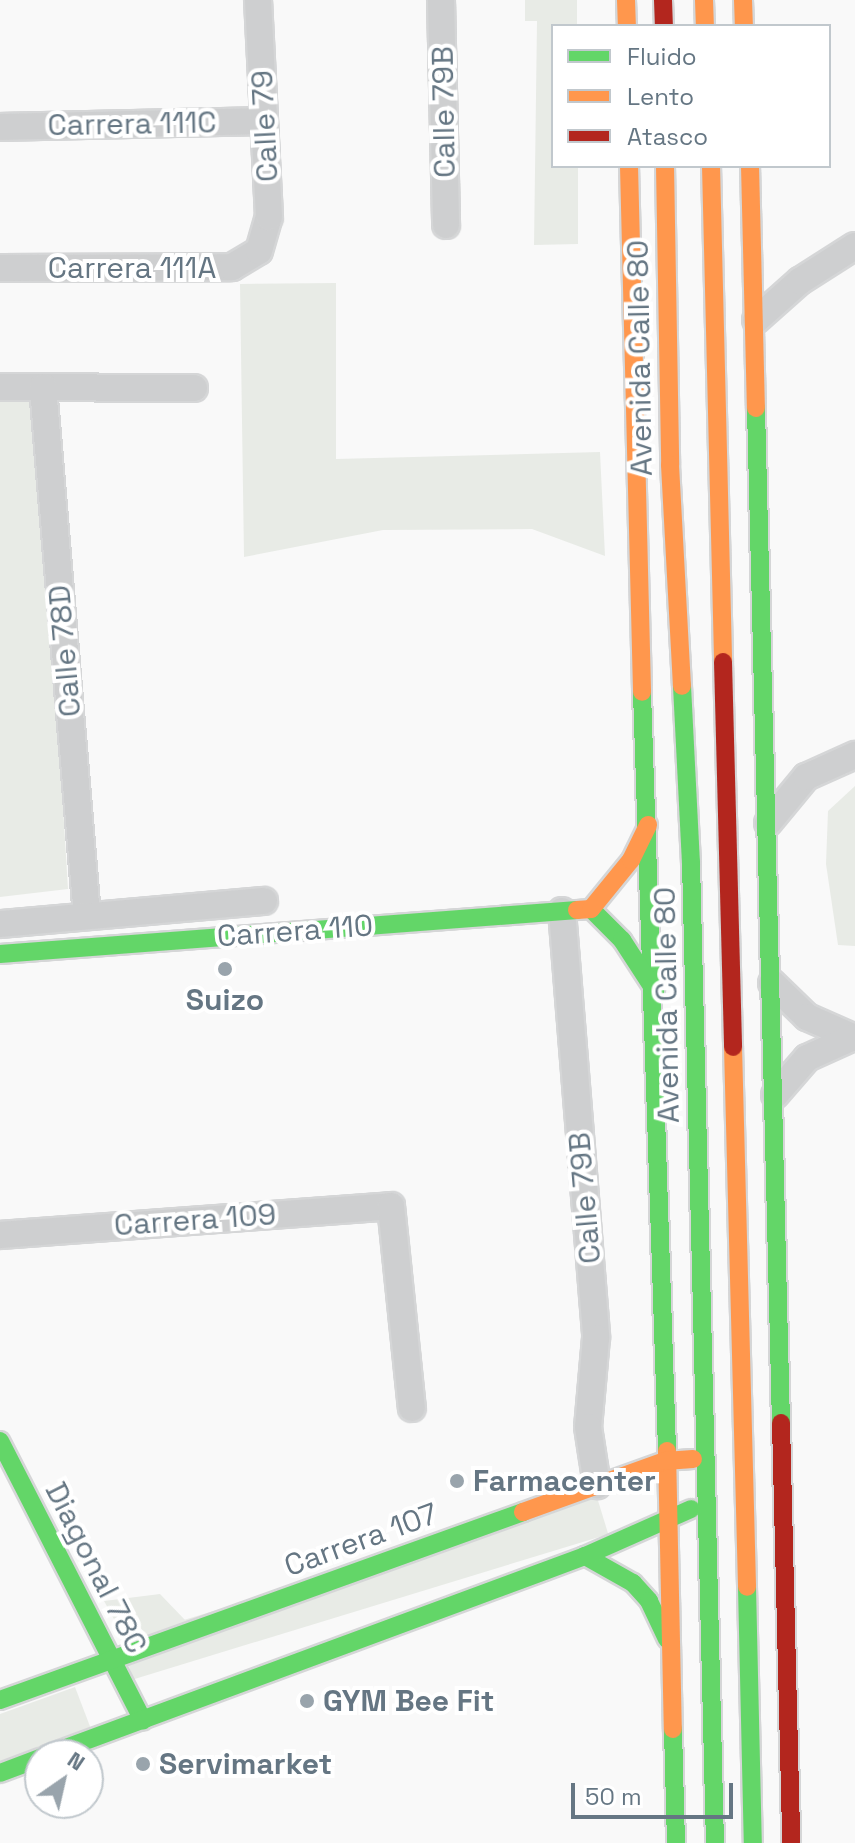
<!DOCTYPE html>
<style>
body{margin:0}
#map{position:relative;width:855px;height:1843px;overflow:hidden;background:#f9f9f9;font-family:"Space Grotesk",sans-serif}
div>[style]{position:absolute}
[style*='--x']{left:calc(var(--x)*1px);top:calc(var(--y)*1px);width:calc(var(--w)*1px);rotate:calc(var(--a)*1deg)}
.green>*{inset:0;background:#e8ebe6;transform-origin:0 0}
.roads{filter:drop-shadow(2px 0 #d5d6d7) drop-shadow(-2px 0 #d5d6d7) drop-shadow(0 2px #d5d6d7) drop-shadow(0 -2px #d5d6d7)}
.street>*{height:26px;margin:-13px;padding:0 13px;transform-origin:13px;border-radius:13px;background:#cecfd0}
.fast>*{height:18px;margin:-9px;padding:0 9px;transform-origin:9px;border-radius:9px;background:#63d668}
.slow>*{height:18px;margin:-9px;padding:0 9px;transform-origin:9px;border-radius:9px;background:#ff974d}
.jam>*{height:18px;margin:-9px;padding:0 9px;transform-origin:9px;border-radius:9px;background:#b3261e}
.dots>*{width:22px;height:22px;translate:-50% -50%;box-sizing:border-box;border:4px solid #fff;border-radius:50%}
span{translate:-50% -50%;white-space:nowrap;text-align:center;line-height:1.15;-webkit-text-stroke:8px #fff;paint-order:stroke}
.street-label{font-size:30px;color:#657683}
.poi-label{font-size:30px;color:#657683;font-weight:700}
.left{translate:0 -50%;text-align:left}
.legend{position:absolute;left:551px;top:24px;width:280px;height:144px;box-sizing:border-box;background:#fff;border:2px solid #c1c8cd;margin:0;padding:10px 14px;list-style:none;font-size:24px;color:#657683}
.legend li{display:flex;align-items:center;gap:16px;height:40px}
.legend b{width:40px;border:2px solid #c1c8cd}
.north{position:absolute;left:24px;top:1739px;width:80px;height:80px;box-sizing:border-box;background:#fff;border:2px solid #c1c8cd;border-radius:50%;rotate:34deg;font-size:22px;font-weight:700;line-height:32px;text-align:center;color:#657683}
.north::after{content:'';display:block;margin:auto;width:28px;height:36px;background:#99a4ac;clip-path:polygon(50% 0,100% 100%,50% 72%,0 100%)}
.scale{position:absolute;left:571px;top:1783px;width:162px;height:36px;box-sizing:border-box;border:4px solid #657683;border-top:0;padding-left:10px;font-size:24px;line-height:28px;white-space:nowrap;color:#657683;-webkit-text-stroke:6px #fff;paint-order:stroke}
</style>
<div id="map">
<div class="green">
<i style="clip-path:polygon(525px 0,577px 0,577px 26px,553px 26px,553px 166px,578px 166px,578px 244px,534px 245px,537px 21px,525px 21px)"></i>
<i style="clip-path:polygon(336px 283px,336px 459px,600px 452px,605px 556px,532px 529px,383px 530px,244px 557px,240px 284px)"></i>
<i style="clip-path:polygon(0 396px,32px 398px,39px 412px,68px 889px,0 897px)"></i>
<i style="clip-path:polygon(855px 786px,855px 946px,838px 945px,826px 864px,828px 811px)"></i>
<i style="left:596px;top:1494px;width:42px;height:497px;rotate:73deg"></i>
<i style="clip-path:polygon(160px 1594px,186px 1621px,146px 1635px,140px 1627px,119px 1628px,104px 1601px)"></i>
<i style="clip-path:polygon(75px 1687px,91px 1729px,0 1763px,0 1714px)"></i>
</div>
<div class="roads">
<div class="street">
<i style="--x:441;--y:0;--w:225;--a:88.7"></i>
<i style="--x:0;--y:127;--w:264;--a:-1.3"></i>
<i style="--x:0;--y:268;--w:232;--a:-0.2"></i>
<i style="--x:232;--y:267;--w:31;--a:-31"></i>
<i style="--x:259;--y:251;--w:35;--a:-74"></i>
<i style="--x:269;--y:217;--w:217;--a:-92.9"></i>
<i style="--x:756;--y:320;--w:59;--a:-41.6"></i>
<i style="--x:800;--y:281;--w:65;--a:-32.5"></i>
<i style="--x:0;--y:387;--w:194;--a:0.3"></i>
<i style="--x:43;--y:387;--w:531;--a:85.25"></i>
<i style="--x:768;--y:823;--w:60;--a:-50.4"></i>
<i style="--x:806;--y:777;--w:54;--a:-24.2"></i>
<i style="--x:562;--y:911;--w:428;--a:85.4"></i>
<i style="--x:596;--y:1338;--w:89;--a:95.1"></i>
<i style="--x:588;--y:1427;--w:59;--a:81.2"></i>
<i style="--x:0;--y:924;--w:265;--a:-5"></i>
<i style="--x:772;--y:983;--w:49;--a:44.2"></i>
<i style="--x:807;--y:1017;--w:52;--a:23.6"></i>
<i style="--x:775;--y:1095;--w:49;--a:-49.1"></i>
<i style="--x:807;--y:1058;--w:48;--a:-24.4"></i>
<i style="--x:0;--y:1235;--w:392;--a:-4.2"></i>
<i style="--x:391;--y:1206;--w:203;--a:84.1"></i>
</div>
<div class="fast">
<i style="--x:756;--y:408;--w:1015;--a:88.59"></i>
<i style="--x:682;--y:686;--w:176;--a:87.1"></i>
<i style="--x:691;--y:862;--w:981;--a:88.6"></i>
<i style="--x:642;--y:692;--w:759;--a:88.11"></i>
<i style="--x:591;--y:909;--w:44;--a:45"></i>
<i style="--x:622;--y:940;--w:61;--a:57.1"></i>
<i style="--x:0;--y:954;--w:579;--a:-4.36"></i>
<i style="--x:0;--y:1441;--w:314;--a:62.9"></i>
<i style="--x:585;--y:1556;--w:55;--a:29.4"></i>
<i style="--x:633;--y:1583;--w:24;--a:48"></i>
<i style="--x:649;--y:1601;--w:42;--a:64.7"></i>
<i style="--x:747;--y:1587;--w:256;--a:88.7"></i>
<i style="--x:0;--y:1700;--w:556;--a:-19.77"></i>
<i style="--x:673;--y:1729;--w:114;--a:88.5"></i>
<i style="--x:47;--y:1755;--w:574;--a:-20.3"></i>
<i style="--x:585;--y:1556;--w:116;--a:-23.9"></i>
<i style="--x:0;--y:1773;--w:43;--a:-20.6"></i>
</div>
<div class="slow">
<i style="--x:626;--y:0;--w:26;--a:88"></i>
<i style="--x:704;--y:0;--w:26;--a:88"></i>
<i style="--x:743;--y:0;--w:26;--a:88"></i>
<i style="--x:629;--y:166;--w:526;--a:88.58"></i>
<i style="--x:665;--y:166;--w:299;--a:89"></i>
<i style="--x:670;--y:465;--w:221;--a:86.9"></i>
<i style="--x:711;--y:166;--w:496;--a:88.6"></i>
<i style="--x:750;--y:166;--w:242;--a:88.6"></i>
<i style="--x:577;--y:910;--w:14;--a:-4"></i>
<i style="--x:591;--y:909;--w:63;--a:-50.8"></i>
<i style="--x:631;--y:860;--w:39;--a:-64"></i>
<i style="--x:733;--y:1047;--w:540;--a:88.51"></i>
<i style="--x:667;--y:1451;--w:278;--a:88.8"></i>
<i style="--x:523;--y:1512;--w:151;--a:-19.8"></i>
<i style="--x:665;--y:1461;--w:28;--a:-4"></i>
</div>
<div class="jam">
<i style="--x:663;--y:0;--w:26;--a:88"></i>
<i style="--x:723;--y:662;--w:385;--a:88.5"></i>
<i style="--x:781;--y:1423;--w:420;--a:88.6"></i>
</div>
</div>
<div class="dots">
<i style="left:225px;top:969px;background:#99a4ac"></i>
<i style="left:457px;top:1481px;background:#99a4ac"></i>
<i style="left:307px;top:1701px;background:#99a4ac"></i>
<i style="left:143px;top:1764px;background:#99a4ac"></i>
</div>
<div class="street-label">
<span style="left:444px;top:112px;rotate:-91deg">Calle 79B</span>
<span style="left:132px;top:124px;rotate:-1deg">Carrera 111C</span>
<span style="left:265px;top:126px;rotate:-93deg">Calle 79</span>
<span style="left:132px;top:268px">Carrera 111A</span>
<span style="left:640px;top:358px;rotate:-91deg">Avenida Calle 80</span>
<span style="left:65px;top:651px;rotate:-95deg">Calle 78D</span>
<span style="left:295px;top:931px;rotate:-4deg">Carrera 110</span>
<span style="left:667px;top:1005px;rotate:-91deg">Avenida Calle 80</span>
<span style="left:585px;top:1198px;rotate:-95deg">Calle 79B</span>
<span style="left:195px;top:1220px;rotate:-4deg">Carrera 109</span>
<span style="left:361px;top:1540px;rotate:-20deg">Carrera 107</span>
<span style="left:96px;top:1568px;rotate:63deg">Diagonal 78C</span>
</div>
<div class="poi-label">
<span style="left:225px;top:1000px">Suizo</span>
<span class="left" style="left:473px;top:1481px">Farmacenter</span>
<span class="left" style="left:323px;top:1701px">GYM Bee Fit</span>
<span class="left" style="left:159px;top:1764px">Servimarket</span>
</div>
<ul class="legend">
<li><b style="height:10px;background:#63d668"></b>Fluido</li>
<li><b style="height:10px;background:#ff974d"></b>Lento</li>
<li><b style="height:10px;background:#b3261e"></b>Atasco</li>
</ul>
<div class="north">N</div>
<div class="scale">50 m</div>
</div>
